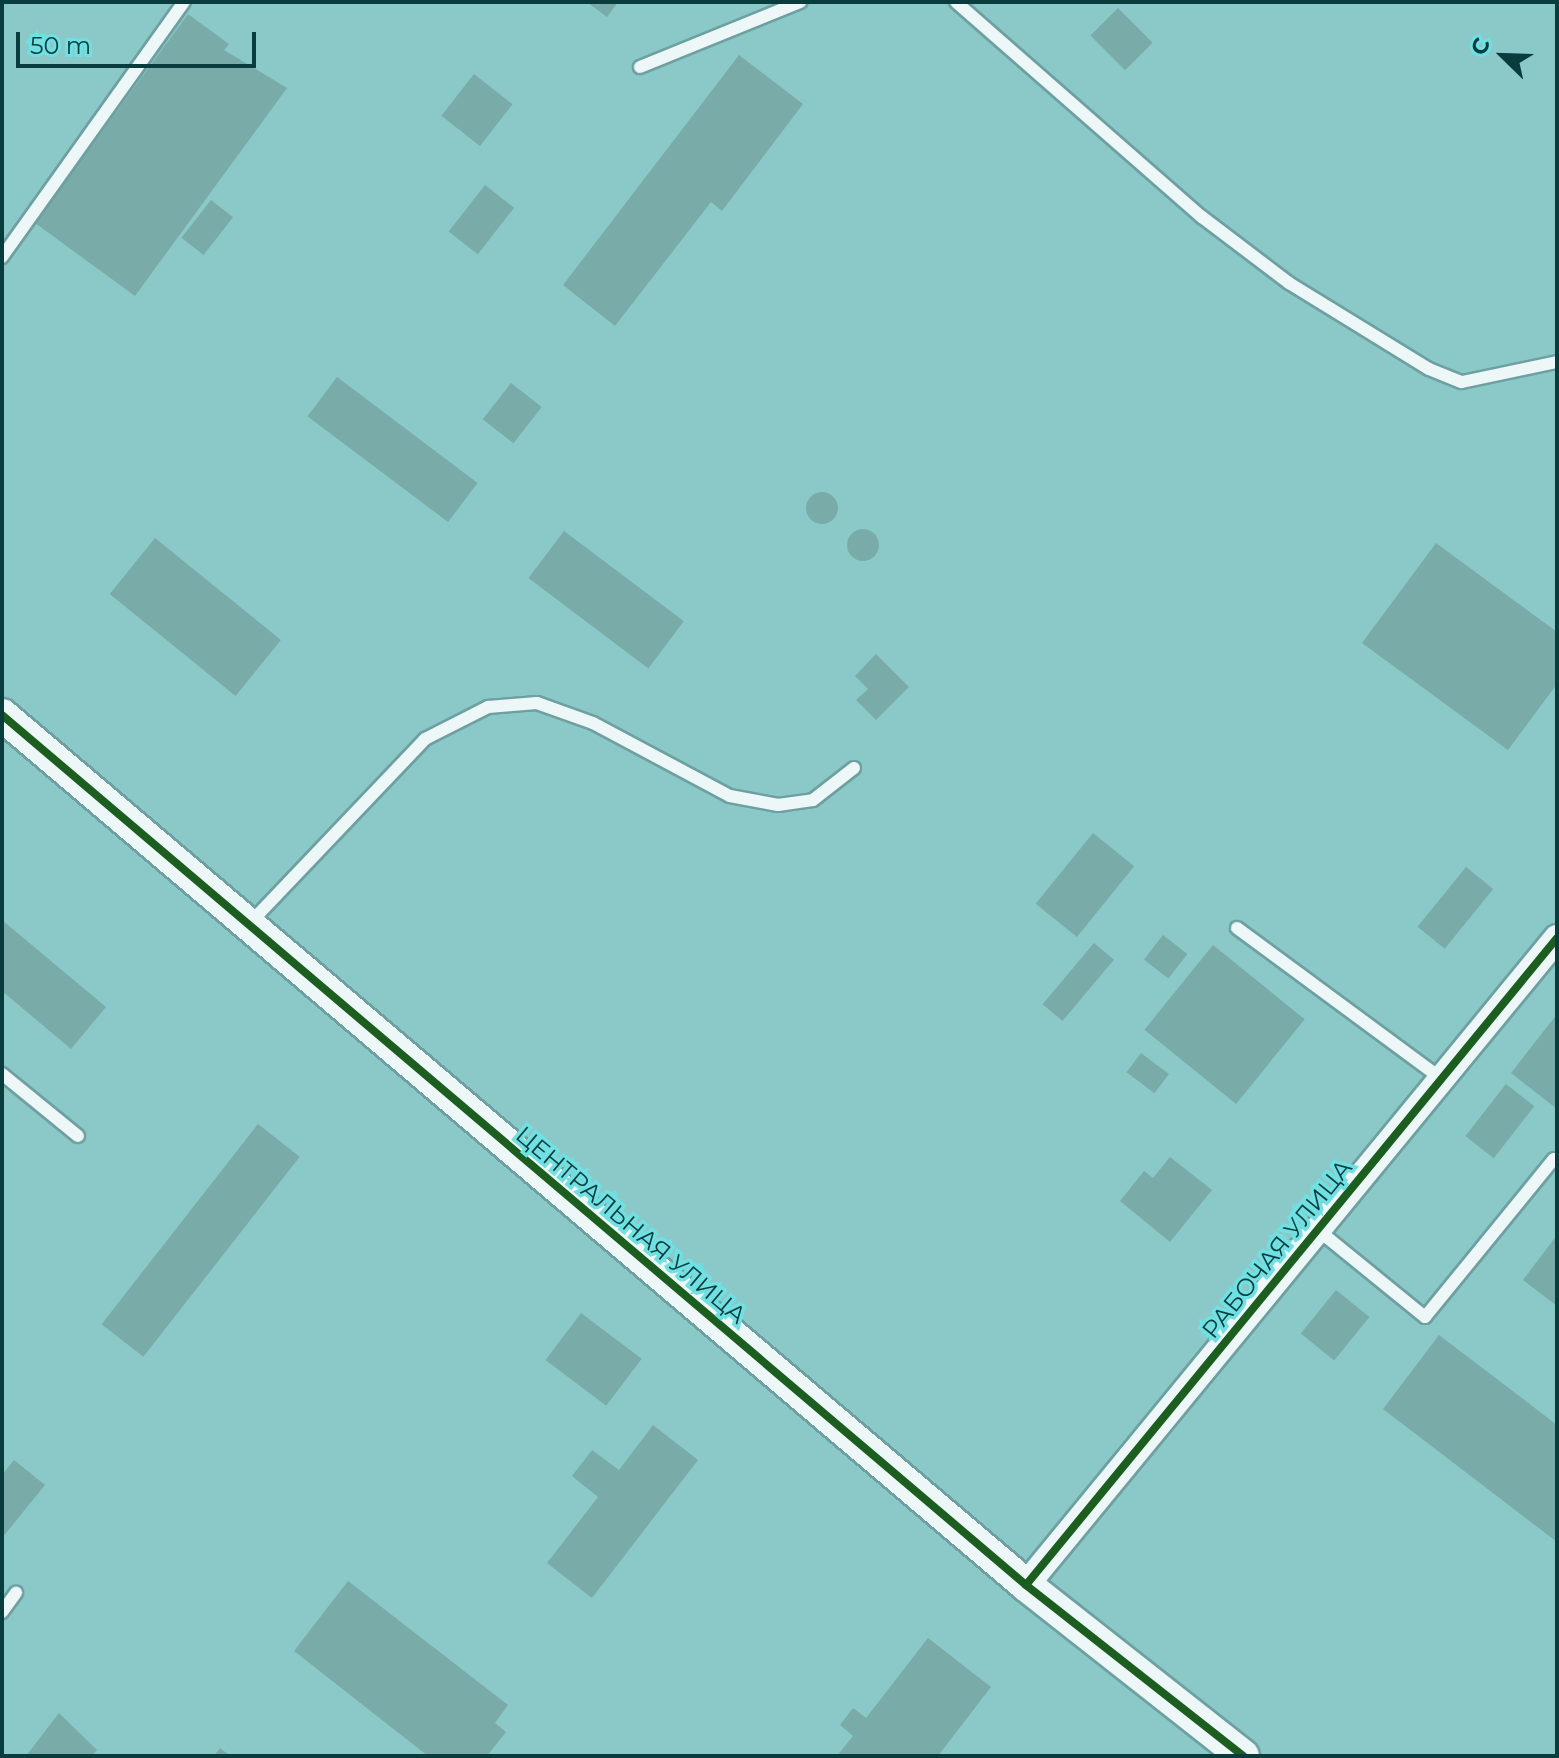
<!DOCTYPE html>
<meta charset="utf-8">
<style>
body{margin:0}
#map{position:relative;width:1559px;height:1758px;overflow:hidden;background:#8bc8c8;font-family:Montserrat,sans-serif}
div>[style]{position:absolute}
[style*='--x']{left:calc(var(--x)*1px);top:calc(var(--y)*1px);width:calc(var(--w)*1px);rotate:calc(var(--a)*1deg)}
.building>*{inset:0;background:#79aca8;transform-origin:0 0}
.round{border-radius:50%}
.roads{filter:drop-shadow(2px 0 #6ea0a1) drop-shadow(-2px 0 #6ea0a1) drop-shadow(0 2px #6ea0a1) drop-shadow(0 -2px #6ea0a1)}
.service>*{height:12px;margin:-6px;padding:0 6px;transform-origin:6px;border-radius:6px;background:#eef7f7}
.minor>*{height:26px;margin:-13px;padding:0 13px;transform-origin:13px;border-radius:13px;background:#eef7f7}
.tertiary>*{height:32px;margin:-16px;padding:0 16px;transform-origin:16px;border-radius:16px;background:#eef7f7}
.cycleway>*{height:8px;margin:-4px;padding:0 4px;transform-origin:4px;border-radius:4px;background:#1b5e20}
span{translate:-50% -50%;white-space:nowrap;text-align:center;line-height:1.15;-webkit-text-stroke:7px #71e0e2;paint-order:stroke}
.street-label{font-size:24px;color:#093c3d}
.frame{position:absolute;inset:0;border:4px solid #093c3d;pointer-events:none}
.north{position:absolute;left:1463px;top:16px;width:80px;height:80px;-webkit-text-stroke:6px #71e0e2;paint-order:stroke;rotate:293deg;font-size:22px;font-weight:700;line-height:32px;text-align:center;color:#093c3d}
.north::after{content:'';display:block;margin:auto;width:28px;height:36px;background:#093c3d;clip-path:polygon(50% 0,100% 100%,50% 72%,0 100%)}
.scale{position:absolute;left:16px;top:32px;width:240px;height:36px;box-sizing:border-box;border:4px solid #093c3d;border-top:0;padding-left:10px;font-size:24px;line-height:28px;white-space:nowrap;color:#093c3d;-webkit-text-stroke:6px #71e0e2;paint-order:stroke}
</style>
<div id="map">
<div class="building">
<i style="clip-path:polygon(587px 2px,618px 2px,607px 17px)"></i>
<i style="left:1118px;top:8px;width:49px;height:39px;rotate:45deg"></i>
<i style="clip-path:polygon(188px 14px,229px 44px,224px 50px,287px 88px,135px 296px,35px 223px)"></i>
<i style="clip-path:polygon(739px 55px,803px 104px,722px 211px,711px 202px,615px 326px,563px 285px)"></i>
<i style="left:474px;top:74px;width:49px;height:53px;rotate:38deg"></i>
<i style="left:485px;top:185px;width:37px;height:59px;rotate:38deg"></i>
<i style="left:211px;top:200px;width:28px;height:48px;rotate:38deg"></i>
<i style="left:337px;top:377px;width:176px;height:49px;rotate:37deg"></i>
<i style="left:511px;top:383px;width:39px;height:46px;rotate:38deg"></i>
<i class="round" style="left:806px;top:492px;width:32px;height:32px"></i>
<i class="round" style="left:847px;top:529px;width:32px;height:32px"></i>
<i style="left:564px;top:531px;width:150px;height:59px;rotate:37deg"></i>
<i style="left:155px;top:538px;width:162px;height:72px;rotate:39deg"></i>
<i style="clip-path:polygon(1436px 543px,1557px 632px,1557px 684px,1508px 750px,1362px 643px)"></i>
<i style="clip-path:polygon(876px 654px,909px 687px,876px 720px,856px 700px,868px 689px,855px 676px)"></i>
<i style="left:1093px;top:833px;width:53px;height:91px;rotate:39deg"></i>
<i style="left:1466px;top:867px;width:35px;height:77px;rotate:39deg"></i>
<i style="clip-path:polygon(2px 920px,106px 1007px,71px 1049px,2px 991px)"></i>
<i style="left:1163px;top:935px;width:31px;height:31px;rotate:38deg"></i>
<i style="left:1094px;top:943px;width:26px;height:80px;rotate:40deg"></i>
<i style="left:1213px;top:945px;width:118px;height:109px;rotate:39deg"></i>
<i style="clip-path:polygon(1557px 1014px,1557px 1109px,1511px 1073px)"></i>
<i style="left:1141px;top:1053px;width:35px;height:24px;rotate:37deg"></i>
<i style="left:1506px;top:1084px;width:36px;height:66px;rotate:38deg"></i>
<i style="left:258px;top:1124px;width:53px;height:254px;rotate:38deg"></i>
<i style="clip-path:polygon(1170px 1157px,1212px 1190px,1170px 1242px,1120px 1201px,1144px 1171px,1153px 1178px)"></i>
<i style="clip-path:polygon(1557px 1235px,1557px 1306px,1523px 1280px)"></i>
<i style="left:1336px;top:1290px;width:43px;height:56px;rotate:39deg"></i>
<i style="left:581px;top:1313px;width:76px;height:59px;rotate:37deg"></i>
<i style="clip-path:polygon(1439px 1335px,1557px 1425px,1557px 1542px,1383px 1409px)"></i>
<i style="clip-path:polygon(653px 1425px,698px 1460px,592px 1598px,547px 1563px,598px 1497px,572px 1476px,592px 1450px,619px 1470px)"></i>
<i style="clip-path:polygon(14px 1460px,45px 1485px,2px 1538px,2px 1475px)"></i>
<i style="clip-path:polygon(348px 1581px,508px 1705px,495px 1723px,506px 1732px,487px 1756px,428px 1756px,294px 1651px)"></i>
<i style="clip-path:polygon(928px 1638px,991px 1687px,938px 1756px,837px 1756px,853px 1736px,840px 1725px,853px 1708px,866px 1718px)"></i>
<i style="clip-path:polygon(59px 1713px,97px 1750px,92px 1756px,26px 1756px)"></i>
<i style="clip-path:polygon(220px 1748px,230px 1756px,214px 1756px)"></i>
</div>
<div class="roads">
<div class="service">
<i style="--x:956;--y:2;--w:327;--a:41.2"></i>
<i style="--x:1202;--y:217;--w:109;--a:37.2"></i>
<i style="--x:1289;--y:283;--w:164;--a:31.6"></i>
<i style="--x:1429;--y:369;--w:35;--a:22"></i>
<i style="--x:1462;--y:382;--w:97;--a:-11.9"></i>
<i style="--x:640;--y:67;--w:173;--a:-22.1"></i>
<i style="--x:2;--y:257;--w:313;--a:-54.5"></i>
<i style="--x:250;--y:923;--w:254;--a:-46.4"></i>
<i style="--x:425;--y:739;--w:71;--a:-26.9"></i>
<i style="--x:488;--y:707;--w:49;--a:-4.7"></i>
<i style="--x:537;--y:703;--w:59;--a:19.7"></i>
<i style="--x:593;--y:723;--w:155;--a:28.1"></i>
<i style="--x:730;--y:796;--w:49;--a:10.6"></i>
<i style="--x:778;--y:805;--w:35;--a:-8"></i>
<i style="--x:813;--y:800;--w:52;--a:-38"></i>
<i style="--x:1237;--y:928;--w:255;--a:36.4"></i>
<i style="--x:2;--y:1074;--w:98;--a:39.2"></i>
<i style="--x:1318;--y:1230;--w:138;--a:39.1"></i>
<i style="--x:1425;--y:1317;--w:204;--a:-50.8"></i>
<i style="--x:2;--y:1612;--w:24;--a:-54"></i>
</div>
<div class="minor">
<i style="--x:1026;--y:1585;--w:837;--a:-50.62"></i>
</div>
<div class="tertiary">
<i style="--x:2;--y:715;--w:1344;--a:40.35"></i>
<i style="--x:1026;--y:1585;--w:276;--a:38.2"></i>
</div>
</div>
<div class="cycleway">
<i style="--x:2;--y:715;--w:1344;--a:40.35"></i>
<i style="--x:1026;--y:1585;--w:276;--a:38.2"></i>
<i style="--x:1026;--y:1585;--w:837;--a:-50.62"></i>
</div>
<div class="street-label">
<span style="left:631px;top:1225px;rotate:40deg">ЦЕНТРАЛЬНАЯ УЛИЦА</span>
<span style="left:1277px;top:1249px;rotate:-51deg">РАБОЧАЯ УЛИЦА</span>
</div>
<div class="frame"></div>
<div class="north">С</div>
<div class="scale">50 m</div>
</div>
